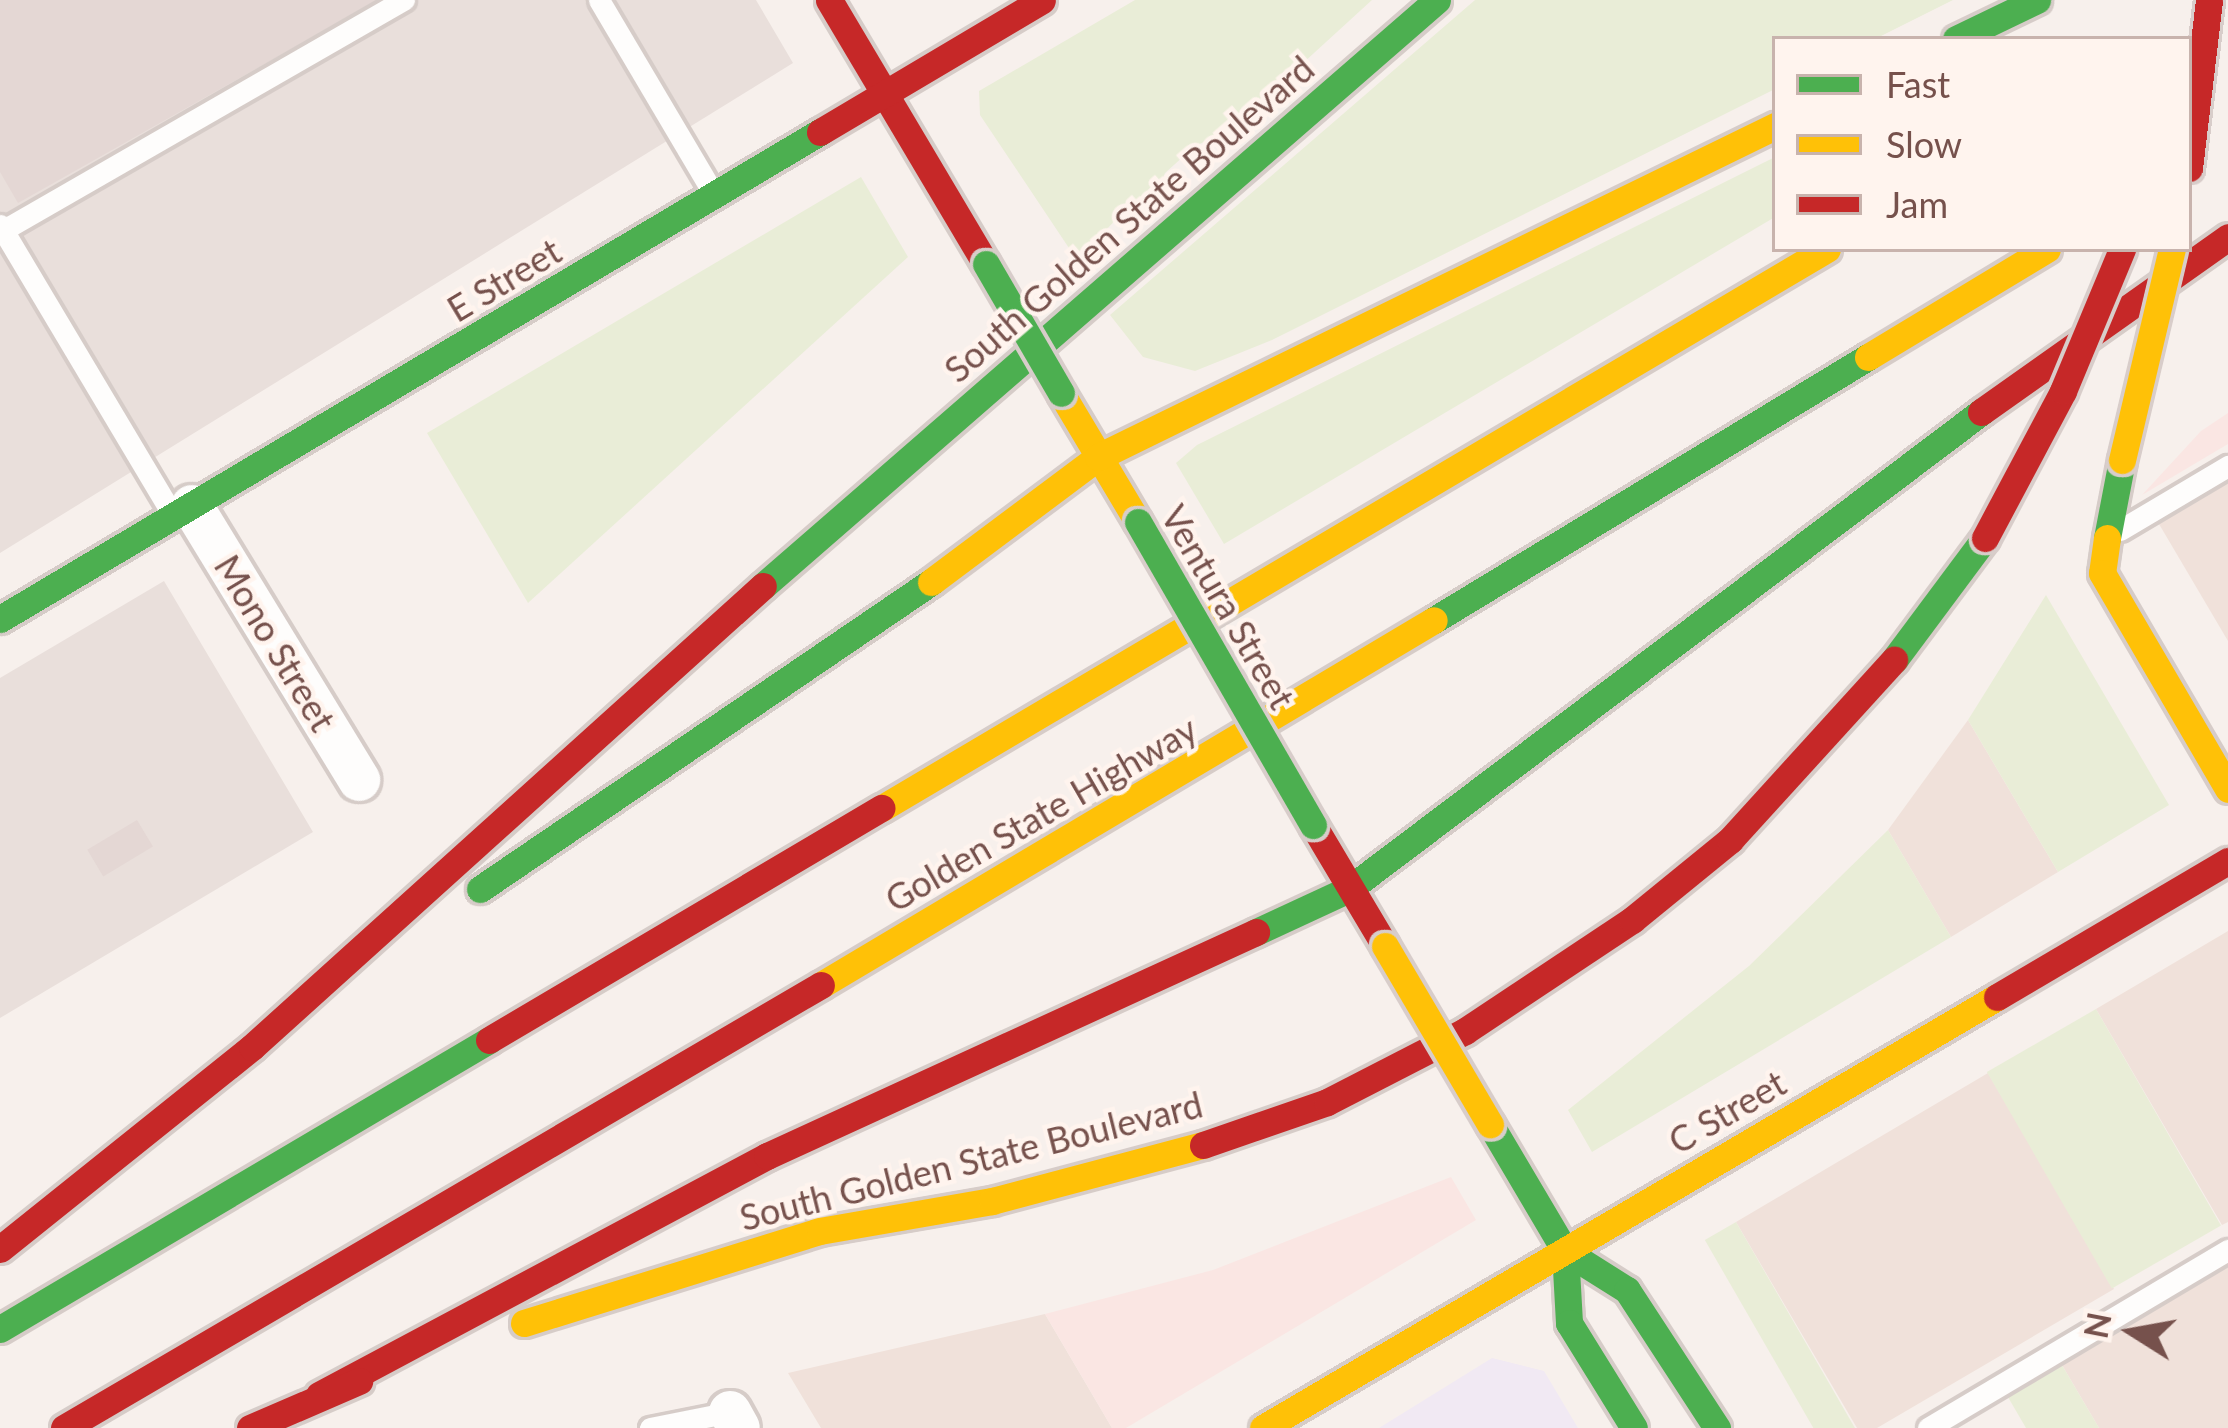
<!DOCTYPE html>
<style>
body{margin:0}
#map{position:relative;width:2228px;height:1428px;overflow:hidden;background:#f7f0ec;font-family:Lato,sans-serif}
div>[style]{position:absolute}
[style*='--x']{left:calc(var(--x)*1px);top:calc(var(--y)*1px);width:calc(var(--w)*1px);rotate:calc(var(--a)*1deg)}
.residential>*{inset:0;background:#f0e1da}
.commercial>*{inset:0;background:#fae6e3}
.industrial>*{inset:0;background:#e9dfdb}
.education>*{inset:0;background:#f1e9f3}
.green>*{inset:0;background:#e9edd7;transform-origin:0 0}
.building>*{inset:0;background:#e4d7d4;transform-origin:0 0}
.roads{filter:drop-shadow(3px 0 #d6ccc8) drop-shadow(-3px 0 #d6ccc8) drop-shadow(0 3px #d6ccc8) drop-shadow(0 -3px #d6ccc8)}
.lane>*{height:21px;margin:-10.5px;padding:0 10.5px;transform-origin:10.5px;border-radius:10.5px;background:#fefdfc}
.street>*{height:42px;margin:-21px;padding:0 21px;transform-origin:21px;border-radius:21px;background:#fefdfc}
.fast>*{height:27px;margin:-13.5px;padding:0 13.5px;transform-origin:13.5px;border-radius:13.5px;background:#4caf50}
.slow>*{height:27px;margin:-13.5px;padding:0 13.5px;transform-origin:13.5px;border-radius:13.5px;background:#ffc107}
.jam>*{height:27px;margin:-13.5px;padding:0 13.5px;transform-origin:13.5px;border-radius:13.5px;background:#c62828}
.bridges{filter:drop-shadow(3px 0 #d8cdca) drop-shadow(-3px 0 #d8cdca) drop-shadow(0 3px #d8cdca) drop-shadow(0 -3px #d8cdca)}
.fast-bridge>*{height:27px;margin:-13.5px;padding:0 13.5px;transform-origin:13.5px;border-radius:13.5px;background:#4caf50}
.slow-bridge>*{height:27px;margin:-13.5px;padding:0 13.5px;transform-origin:13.5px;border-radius:13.5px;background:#ffc107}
.jam-bridge>*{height:27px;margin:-13.5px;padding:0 13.5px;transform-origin:13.5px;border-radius:13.5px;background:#c62828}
span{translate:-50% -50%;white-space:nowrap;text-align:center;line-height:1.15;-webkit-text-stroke:9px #fff4ee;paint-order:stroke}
.street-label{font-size:36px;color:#76514c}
.legend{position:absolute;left:1772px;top:36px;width:420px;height:216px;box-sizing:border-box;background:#fff4ee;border:3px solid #c8b3ad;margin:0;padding:15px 21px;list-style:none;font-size:36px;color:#76514c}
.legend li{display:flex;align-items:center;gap:24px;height:60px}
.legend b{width:60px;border:3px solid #c8b3ad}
.north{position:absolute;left:2072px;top:1272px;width:120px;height:120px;-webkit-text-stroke:9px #fff4ee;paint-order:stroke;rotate:281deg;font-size:33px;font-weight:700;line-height:48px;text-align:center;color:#76514c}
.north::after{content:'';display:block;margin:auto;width:42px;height:54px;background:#76514c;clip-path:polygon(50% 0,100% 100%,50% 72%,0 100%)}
</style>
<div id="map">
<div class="residential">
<i style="clip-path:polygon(2228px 483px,2228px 641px,2159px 524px)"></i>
<i style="clip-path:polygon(1968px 720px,2058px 872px,1951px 937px,1888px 830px)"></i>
<i style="clip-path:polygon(2228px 931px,2228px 1222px,2222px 1225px,2096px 1009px)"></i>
<i style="clip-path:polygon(1988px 1073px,2114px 1289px,1877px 1428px,1857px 1428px,1736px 1222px)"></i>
<i style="clip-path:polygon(2228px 1260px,2228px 1428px,2099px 1428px,2059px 1360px)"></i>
<i style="clip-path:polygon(1045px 1314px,1112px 1428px,821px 1428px,788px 1373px)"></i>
</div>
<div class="commercial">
<i style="clip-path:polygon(2228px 413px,2228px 444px,2142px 495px,2201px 431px)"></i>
<i style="clip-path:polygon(1451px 1177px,1476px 1220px,1126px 1428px,1112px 1428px,1045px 1314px,1213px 1270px)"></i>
</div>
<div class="industrial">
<i style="clip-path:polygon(0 0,756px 0,793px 63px,0 553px)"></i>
<i style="clip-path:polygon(164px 581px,313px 832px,0 1018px,0 678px)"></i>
</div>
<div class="education">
<i style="clip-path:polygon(1492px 1358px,1544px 1371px,1578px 1428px,1379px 1428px)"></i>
</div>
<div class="green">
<i style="clip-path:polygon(1135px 0,1372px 0,1233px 127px,1194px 147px,1165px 173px,1156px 194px,1129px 206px,1077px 260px,980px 115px,979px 91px)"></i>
<i style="clip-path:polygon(1475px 0,1953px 0,1875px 39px,1775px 39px,1775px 89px,1272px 340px,1195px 371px,1143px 357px,1110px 315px)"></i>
<i style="clip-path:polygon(1775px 157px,1775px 217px,1224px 544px,1176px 463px,1197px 445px)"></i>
<i style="clip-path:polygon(861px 177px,908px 257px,528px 603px,427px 433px)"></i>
<i style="clip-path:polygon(2046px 595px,2169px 805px,2058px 872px,1968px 720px)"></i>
<i style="clip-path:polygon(1888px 830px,1951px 937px,1592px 1152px,1568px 1110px,1749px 966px)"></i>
<i style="left:2096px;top:1009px;width:250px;height:126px;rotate:60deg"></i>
<i style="left:1736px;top:1222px;width:239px;height:36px;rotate:60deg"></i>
<i style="clip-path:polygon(2059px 1360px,2099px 1428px,2026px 1428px,2005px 1392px)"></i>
</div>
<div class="building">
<i style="clip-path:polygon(0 0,378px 0,18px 203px,0 172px)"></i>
<i style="left:137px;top:820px;width:31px;height:58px;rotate:59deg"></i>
</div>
<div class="roads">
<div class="lane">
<i style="--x:599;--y:0;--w:222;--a:59.4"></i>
<i style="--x:0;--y:225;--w:335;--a:59.2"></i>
<i style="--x:0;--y:232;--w:466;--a:-29.9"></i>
<i style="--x:2120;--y:530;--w:126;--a:-30.7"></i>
<i style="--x:650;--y:1428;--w:82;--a:-11.3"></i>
<i style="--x:1928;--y:1428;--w:349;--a:-30.7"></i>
</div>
<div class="street">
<i style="--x:192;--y:506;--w:321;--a:58.6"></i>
<i style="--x:730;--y:1412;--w:18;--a:61"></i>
</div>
<div class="fast">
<i style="--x:1956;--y:39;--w:90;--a:-25.7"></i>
<i style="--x:2107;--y:538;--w:79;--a:-79.1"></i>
<i style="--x:763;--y:586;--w:893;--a:-41"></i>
<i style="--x:0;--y:619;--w:954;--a:-30.71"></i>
<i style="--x:1434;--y:620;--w:507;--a:-31.22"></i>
<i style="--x:1894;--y:660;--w:152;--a:-53.3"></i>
<i style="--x:480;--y:889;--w:546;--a:-34.24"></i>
<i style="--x:1256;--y:932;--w:102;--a:-24.8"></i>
<i style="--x:1349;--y:889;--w:792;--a:-37.04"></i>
<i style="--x:1490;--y:1124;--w:147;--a:59.4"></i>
<i style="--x:1565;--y:1251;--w:73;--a:32.2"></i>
<i style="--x:1627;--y:1290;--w:165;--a:56.9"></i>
<i style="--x:1565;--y:1251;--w:72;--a:86.8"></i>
<i style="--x:1569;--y:1323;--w:123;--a:58.2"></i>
<i style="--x:0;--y:1329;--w:568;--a:-30.58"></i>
</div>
<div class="slow">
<i style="--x:1868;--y:357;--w:209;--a:-31.1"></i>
<i style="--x:1061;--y:393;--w:150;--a:59.2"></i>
<i style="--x:2107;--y:538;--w:35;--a:98"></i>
<i style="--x:2102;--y:573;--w:250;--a:59.7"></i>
<i style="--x:931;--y:582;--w:209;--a:-36.8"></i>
<i style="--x:1098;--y:457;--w:754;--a:-26.06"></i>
<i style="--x:882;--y:808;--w:1098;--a:-30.61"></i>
<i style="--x:821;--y:985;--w:713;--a:-30.77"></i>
<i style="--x:524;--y:1323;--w:310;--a:-17.3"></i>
<i style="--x:820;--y:1231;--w:175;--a:-9.9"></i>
<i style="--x:992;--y:1201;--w:218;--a:-14.9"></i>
<i style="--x:1263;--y:1428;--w:851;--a:-30.42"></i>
</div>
<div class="jam">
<i style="--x:829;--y:0;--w:307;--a:59.3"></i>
<i style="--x:820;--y:132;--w:258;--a:-30.7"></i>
<i style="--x:1981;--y:412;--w:303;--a:-35.3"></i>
<i style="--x:1313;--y:825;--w:141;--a:59.2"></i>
<i style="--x:1997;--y:997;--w:268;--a:-30.5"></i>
<i style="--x:489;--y:1040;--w:456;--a:-30.6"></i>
<i style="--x:1203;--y:1145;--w:131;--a:-19.1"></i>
<i style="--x:1327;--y:1102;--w:155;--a:-27.2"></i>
<i style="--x:1465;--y:1031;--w:201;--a:-33.6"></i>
<i style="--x:1632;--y:920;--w:127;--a:-39.2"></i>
<i style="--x:1730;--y:840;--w:244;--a:-47.7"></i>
<i style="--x:0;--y:1249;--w:323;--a:-38.7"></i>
<i style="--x:252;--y:1047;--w:688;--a:-42.06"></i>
<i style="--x:319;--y:1395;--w:508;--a:-28.08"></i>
<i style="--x:767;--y:1156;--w:538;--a:-24.61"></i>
<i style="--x:64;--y:1428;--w:877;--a:-30.34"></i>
<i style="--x:250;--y:1428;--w:119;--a:-23.3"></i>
</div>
</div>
<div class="bridges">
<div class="fast-bridge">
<i style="--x:986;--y:264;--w:149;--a:59.8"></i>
<i style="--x:1138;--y:522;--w:350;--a:60"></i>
</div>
<div class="slow-bridge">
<i style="--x:2122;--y:460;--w:217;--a:-76.7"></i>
<i style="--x:1385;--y:946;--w:207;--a:59.5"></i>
</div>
<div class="jam-bridge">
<i style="--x:2189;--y:168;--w:169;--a:-83.2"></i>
<i style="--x:1985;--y:538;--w:166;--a:-62"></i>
<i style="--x:2063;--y:391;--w:154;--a:-67.4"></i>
</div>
</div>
<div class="street-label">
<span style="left:1129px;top:219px;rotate:-41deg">South Golden State Boulevard</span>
<span style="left:504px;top:280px;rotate:-31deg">E Street</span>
<span style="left:1228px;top:607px;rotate:60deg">Ventura Street</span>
<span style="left:275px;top:643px;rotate:59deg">Mono Street</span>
<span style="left:1041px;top:814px;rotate:-30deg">Golden State Highway</span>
<span style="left:1727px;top:1112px;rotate:-30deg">C Street</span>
<span style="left:971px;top:1161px;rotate:-14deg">South Golden State Boulevard</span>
</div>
<ul class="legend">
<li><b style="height:15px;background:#4caf50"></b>Fast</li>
<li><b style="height:15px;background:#ffc107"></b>Slow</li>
<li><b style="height:15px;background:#c62828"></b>Jam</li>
</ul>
<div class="north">N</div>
</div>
